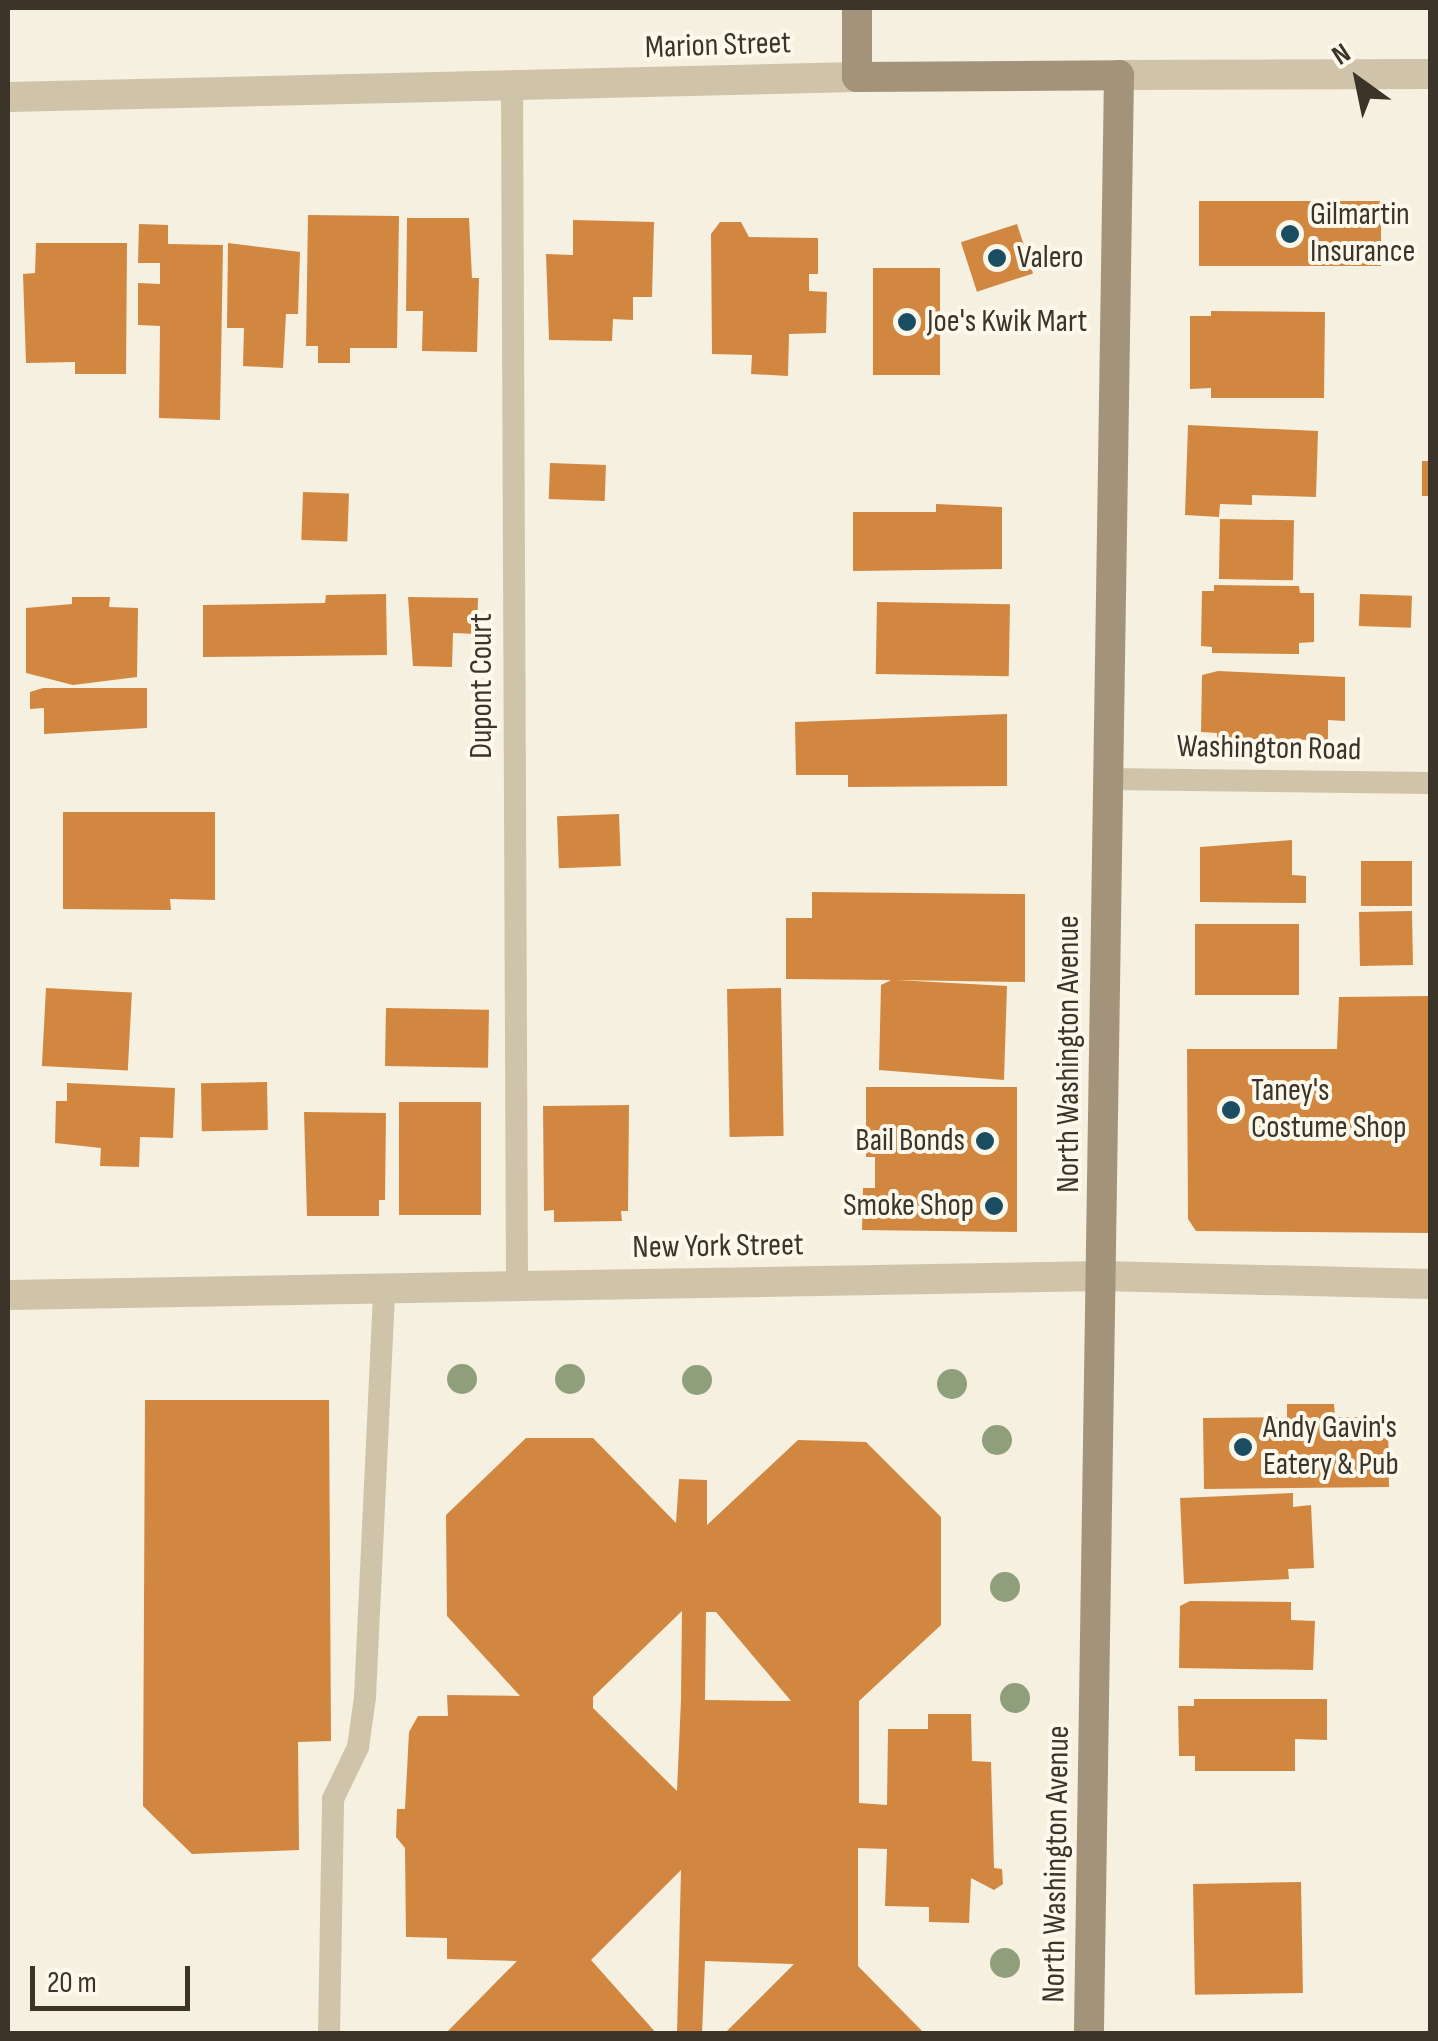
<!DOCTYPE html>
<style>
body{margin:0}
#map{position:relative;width:1438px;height:2041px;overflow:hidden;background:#f5f0df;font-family:"Sofia Sans Condensed",sans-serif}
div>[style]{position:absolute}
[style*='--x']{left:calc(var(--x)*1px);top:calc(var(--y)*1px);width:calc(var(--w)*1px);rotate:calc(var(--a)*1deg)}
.building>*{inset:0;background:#d28740;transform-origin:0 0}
.lane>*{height:22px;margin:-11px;padding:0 11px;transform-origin:11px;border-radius:11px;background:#cfc4a9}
.street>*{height:30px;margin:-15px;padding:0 15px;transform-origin:15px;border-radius:15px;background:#cfc4a9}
.secondary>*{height:30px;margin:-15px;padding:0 15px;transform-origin:15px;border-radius:15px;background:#a3937a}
.trees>*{width:30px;height:30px;margin:-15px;border-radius:50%;background:#909f7b}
.dots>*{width:28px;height:28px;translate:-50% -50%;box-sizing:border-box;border:5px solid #fcf9ec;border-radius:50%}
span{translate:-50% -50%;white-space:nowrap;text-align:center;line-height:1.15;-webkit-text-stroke:8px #fcf9ec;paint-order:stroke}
.street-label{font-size:32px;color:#3c3429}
.poi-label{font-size:32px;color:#3c3429}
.left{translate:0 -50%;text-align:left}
.right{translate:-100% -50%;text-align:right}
.frame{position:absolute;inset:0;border:10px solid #3c3429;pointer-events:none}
.north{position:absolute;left:1308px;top:30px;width:100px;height:100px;-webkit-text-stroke:8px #fcf9ec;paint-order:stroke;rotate:327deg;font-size:28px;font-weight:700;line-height:40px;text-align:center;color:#3c3429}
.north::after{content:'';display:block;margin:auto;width:35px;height:45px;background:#3c3429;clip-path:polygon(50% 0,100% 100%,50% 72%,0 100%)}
.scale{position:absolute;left:30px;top:1966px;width:160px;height:45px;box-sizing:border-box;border:5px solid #3c3429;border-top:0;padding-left:12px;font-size:30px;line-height:35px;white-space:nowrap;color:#3c3429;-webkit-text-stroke:8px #fcf9ec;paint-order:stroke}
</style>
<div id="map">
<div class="building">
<i style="left:1199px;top:201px;width:182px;height:65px"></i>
<i style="clip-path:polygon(308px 215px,399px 216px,397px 348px,350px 348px,350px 363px,318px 363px,318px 346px,306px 346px)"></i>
<i style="clip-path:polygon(407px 218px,469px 218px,472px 278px,479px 278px,477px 352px,422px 351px,423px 311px,406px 311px)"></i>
<i style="clip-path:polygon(573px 220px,654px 222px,652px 297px,633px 297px,633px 320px,613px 319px,612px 341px,549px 340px,546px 254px,573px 255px)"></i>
<i style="clip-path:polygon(720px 222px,741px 222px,749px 237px,818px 238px,818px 274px,809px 274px,809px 291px,827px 292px,826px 333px,789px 334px,788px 376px,751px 374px,752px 355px,712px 354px,711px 234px)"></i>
<i style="clip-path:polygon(139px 224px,168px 225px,168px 244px,223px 245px,220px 420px,159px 418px,160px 326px,138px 325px,138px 283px,160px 284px,160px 263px,138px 263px)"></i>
<i style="left:1017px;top:224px;width:52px;height:59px;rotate:72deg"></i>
<i style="clip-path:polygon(36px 243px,127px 243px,126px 374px,75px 374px,75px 362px,26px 363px,23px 274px,35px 273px)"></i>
<i style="clip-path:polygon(228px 243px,300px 252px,298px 314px,286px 314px,283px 368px,243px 366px,244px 328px,227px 328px)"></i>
<i style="left:940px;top:268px;width:107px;height:67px;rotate:90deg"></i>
<i style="clip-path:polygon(1211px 311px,1325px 312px,1324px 398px,1211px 398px,1211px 388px,1190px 389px,1190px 316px,1211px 316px)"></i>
<i style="clip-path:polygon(1188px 425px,1318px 431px,1316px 497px,1252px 495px,1252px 505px,1220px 504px,1219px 517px,1185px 515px)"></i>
<i style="left:1422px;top:461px;width:8px;height:35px"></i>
<i style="left:550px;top:463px;width:56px;height:36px;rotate:2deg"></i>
<i style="left:303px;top:492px;width:46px;height:48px;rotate:2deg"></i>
<i style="clip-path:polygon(936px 504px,1002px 507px,1002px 569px,853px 571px,853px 512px,936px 512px)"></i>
<i style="left:1220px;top:519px;width:74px;height:60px;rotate:1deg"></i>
<i style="clip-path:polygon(1214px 585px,1299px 586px,1300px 593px,1314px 593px,1314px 642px,1299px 643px,1299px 654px,1212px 653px,1212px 647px,1201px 646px,1202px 591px,1214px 591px)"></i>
<i style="clip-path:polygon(386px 594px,387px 655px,203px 657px,203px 605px,325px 603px,326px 595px)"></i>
<i style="left:1360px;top:594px;width:52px;height:32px;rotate:2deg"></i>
<i style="clip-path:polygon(72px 597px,110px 597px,109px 607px,138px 608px,137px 677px,73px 685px,26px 673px,26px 608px,72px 604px)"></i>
<i style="clip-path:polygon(408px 597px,478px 598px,477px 634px,453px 633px,452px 667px,413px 666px)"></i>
<i style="left:877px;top:602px;width:133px;height:72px;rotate:1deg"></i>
<i style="clip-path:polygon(1218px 671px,1345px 677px,1345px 721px,1328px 720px,1328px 740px,1217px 739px,1217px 733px,1201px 732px,1202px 675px)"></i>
<i style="clip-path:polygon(43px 688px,147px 688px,147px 728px,44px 734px,44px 708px,30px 709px,30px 692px)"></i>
<i style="clip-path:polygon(1007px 714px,1007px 786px,848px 787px,848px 775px,796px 775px,795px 722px)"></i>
<i style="clip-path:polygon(63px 812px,215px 812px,215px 900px,170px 899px,171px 910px,63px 909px)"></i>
<i style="left:619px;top:814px;width:52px;height:62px;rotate:88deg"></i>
<i style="clip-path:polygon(1292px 840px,1292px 875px,1306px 876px,1306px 903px,1200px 902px,1200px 847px)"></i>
<i style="left:1412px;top:861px;width:45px;height:51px;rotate:90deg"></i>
<i style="clip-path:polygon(812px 892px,1025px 894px,1025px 982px,896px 980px,1007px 986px,1004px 1080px,879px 1070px,881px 985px,891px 980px,786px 979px,786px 918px,812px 918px)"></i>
<i style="left:1412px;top:911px;width:54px;height:53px;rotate:89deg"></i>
<i style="left:1299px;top:924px;width:71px;height:104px;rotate:90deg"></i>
<i style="left:46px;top:988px;width:86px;height:78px;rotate:3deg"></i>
<i style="left:781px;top:988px;width:148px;height:54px;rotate:89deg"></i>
<i style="clip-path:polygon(1430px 996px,1430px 1233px,1196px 1231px,1188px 1219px,1187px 1049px,1337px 1049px,1339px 997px)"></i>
<i style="left:386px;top:1008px;width:103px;height:58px;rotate:1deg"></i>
<i style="left:267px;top:1082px;width:48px;height:66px;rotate:89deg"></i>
<i style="clip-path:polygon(67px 1083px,175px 1088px,173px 1138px,140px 1137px,139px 1167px,100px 1166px,101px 1148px,55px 1143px,56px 1101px,67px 1101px)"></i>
<i style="clip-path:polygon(866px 1087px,1017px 1087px,1017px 1232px,862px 1230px,863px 1188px,875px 1188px,875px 1157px,866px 1157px)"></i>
<i style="left:399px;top:1102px;width:82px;height:113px"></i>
<i style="clip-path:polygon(629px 1105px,628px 1211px,621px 1211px,622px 1221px,554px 1222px,554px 1210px,544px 1211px,543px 1106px)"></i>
<i style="clip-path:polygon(304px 1112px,386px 1113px,385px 1200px,379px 1200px,379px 1216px,307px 1216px)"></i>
<i style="clip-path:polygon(145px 1400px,329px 1400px,331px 1741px,298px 1742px,299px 1850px,192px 1854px,143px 1806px)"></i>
<i style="clip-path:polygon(1287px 1404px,1334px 1404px,1335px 1417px,1388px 1417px,1389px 1487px,1204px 1489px,1203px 1418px,1287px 1417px)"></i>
<i style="clip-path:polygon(evenodd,526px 1438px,593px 1438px,676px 1523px,679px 1479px,707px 1480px,707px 1525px,798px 1440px,866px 1442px,941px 1517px,941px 1625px,859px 1701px,859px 1803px,887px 1805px,888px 1729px,928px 1729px,928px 1714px,971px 1714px,972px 1761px,991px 1762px,994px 1868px,1002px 1869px,1003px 1884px,994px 1890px,971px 1878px,969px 1923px,929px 1922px,929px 1907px,885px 1906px,887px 1849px,858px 1848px,858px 1966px,925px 2034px,724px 2034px,794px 1964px,705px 1961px,702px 2034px,677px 2034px,681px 1870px,591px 1960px,657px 2034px,445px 2034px,517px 1961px,447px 1959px,447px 1938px,406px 1937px,405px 1848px,396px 1837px,397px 1809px,405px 1809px,409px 1732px,418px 1716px,448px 1716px,447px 1695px,520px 1696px,447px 1616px,446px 1515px,526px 1438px,682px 1611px,681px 1700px,677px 1791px,593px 1708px,593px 1697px,682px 1611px,526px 1438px,706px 1612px,716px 1612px,791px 1701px,705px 1700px,706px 1612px)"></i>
<i style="clip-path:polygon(1293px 1493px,1293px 1507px,1311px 1505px,1314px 1568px,1288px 1569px,1289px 1579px,1184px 1584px,1180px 1498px)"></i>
<i style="clip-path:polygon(1190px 1601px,1291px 1602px,1291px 1620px,1315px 1621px,1313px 1670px,1179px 1668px,1180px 1606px)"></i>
<i style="clip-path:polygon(1194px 1699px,1327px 1699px,1327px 1740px,1295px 1739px,1295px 1771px,1195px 1771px,1195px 1756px,1179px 1756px,1178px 1706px,1194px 1706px)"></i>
<i style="left:1301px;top:1882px;width:111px;height:108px;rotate:89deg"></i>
</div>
<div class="lane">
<i style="--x:512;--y:87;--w:1198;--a:89.76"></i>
<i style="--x:1106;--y:779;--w:324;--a:0.7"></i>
<i style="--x:329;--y:2034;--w:235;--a:-89"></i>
<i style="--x:333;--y:1799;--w:58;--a:-64.3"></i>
<i style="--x:358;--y:1747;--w:50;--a:-82"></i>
<i style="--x:365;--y:1697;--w:410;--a:-87.3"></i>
</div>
<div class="street">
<i style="--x:1119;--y:75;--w:311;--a:-0.2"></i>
<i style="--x:8;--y:97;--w:849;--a:-1.35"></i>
<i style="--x:8;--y:1295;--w:1094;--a:-0.99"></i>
<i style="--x:1102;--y:1276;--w:328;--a:1.4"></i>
</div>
<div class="secondary">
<i style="--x:857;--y:8;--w:69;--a:90"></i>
<i style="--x:857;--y:77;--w:262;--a:-0.4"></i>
<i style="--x:1119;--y:75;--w:1959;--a:90.88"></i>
</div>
<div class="trees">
<i style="left:462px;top:1379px"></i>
<i style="left:570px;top:1379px"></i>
<i style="left:697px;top:1380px"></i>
<i style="left:952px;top:1384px"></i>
<i style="left:997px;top:1440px"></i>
<i style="left:1005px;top:1587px"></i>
<i style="left:1015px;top:1698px"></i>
<i style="left:1005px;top:1963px"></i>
</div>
<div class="dots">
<i style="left:1290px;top:234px;background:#1a4c62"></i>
<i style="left:997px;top:258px;background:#1a4c62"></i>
<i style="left:907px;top:322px;background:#1a4c62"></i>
<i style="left:1231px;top:1110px;background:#1a4c62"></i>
<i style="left:985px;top:1141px;background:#1a4c62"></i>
<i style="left:994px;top:1206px;background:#1a4c62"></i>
<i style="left:1243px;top:1447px;background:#1a4c62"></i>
</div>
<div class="street-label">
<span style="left:718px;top:46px;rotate:-2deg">Marion Street</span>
<span style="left:482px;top:686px;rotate:-90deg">Dupont Court</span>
<span style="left:1269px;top:749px;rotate:1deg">Washington Road</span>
<span style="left:1069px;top:1054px;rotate:-90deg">North Washington Avenue</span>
<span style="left:718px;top:1247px;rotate:-1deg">New York Street</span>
<span style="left:1057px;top:1864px;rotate:-89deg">North Washington Avenue</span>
</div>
<div class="poi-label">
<span class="left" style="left:1310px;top:234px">Gilmartin<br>Insurance</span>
<span class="left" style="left:1017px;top:258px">Valero</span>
<span class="left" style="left:927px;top:322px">Joe's Kwik Mart</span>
<span class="left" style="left:1251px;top:1110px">Taney's<br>Costume Shop</span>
<span class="right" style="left:965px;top:1141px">Bail Bonds</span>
<span class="right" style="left:974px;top:1206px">Smoke Shop</span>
<span class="left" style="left:1263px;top:1447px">Andy Gavin's<br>Eatery &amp; Pub</span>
</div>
<div class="frame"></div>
<div class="north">N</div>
<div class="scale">20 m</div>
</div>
